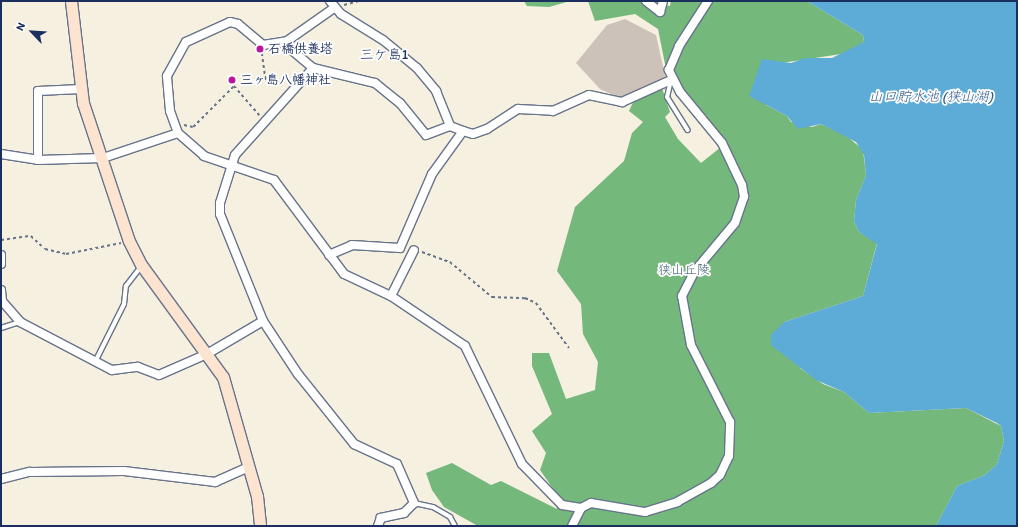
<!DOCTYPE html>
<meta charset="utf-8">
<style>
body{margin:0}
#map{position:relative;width:1018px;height:527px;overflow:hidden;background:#f5f0df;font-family:Itim,"Klee One",sans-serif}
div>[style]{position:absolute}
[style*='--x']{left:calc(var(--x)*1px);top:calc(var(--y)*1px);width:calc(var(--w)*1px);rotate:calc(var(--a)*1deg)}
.industrial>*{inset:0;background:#cdc2b9}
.forest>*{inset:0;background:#74b87b}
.water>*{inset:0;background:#5dacd7}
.path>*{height:1.5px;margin-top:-0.75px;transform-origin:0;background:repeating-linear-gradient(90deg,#67738b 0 3px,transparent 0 6px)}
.roads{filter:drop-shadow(1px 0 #67738b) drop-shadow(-1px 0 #67738b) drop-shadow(0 1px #67738b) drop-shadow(0 -1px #67738b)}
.lane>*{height:4px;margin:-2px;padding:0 2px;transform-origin:2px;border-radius:2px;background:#fff}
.street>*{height:8px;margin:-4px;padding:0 4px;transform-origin:4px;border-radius:4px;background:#fff}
.secondary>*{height:11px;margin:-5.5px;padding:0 5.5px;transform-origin:5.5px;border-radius:5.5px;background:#fde4d1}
.dots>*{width:11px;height:11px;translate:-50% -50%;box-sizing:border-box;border:2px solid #fff;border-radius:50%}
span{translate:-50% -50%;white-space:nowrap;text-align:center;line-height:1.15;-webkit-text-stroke:3.5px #fff;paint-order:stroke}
.poi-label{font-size:13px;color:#1b2f5e;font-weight:700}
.left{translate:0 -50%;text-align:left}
.park-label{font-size:13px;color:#3e616d}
.neighbourhood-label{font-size:14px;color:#1b2f5e}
.water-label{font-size:14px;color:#325b88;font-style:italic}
.frame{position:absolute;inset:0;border:2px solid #1b2f5e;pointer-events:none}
.north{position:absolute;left:12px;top:12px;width:40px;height:40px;-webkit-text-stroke:3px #fff;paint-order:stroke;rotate:295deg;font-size:11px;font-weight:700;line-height:16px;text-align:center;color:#1b2f5e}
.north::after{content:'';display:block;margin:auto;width:14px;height:18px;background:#1b2f5e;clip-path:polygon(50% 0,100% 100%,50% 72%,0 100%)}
</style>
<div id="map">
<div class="industrial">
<i style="clip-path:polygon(625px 19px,656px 35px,666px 80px,620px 98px,600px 89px,576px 63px,607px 25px)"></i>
</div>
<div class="forest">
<i style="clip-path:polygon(524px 1px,570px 1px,549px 7px,527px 6px)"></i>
<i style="clip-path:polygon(588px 1px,645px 1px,670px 6px,671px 1px,807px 1px,863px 35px,864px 42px,848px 53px,781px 63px,766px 105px,787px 116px,791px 122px,812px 127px,821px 124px,848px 137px,863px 150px,866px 175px,856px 200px,854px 221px,859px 232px,877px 243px,863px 296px,784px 322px,800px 368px,823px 384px,844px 392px,869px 413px,966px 408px,1001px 426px,1004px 441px,997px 464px,985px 475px,957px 486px,936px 526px,478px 526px,444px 507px,432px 490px,426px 473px,452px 463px,491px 485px,501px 481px,557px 509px,554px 490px,540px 470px,546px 453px,532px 431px,552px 414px,532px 366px,532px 353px,549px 353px,566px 399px,595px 390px,598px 362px,583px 334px,581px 304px,557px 271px,575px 207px,624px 161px,632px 133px,643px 122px,629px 111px,635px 98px,662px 88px,670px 112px,665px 117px,678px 139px,701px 163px,721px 147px,667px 74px,658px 29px,635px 14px,595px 21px)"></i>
</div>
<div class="water">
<i style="clip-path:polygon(807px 1px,1017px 1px,1017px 526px,936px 526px,957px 486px,985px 475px,997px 464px,1004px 441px,1001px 426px,997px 423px,966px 408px,869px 413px,844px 392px,816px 380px,771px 345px,771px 335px,784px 322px,863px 296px,877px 244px,859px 232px,854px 221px,856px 200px,866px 175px,864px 155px,856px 142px,821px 124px,798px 129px,787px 116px,749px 96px,762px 59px,791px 63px,805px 58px,832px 58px,864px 42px,863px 35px)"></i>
</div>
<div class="path">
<i style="--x:344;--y:5;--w:16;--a:-15"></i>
<i style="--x:262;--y:53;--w:30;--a:82"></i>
<i style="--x:184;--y:125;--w:9;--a:13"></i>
<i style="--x:193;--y:127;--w:58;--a:-45"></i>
<i style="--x:234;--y:86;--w:40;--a:49"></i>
<i style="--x:1;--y:240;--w:30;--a:-8"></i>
<i style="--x:31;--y:236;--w:19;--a:43"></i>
<i style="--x:45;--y:249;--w:22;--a:13"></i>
<i style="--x:66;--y:254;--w:56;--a:-11.3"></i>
<i style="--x:422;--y:252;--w:30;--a:20"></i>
<i style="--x:450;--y:262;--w:55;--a:39.8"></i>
<i style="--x:492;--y:297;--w:33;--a:2"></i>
<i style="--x:525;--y:298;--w:12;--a:24"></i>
<i style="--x:536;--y:303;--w:56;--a:53.7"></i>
</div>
<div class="roads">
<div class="lane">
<i style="--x:671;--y:80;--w:17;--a:103"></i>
<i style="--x:667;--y:97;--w:39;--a:58"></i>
<i style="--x:1;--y:328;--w:20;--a:-18"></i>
<i style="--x:95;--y:362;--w:65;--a:-63.4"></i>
<i style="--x:124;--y:304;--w:18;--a:-84"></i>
<i style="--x:126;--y:286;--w:24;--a:-52"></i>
<i style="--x:414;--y:503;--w:19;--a:12"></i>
<i style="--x:433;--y:507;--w:20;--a:30"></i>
<i style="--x:450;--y:517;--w:10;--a:61"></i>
</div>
<div class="street">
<i style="--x:330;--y:1;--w:17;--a:50"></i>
<i style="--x:341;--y:14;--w:49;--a:31.8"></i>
<i style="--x:383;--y:40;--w:44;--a:39.5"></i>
<i style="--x:417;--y:68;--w:30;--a:50"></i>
<i style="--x:436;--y:91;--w:38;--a:68"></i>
<i style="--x:450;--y:126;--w:14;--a:21"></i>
<i style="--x:646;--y:1;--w:18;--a:38"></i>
<i style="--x:660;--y:12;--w:11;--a:-75"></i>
<i style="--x:313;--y:68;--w:64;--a:13.6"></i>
<i style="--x:375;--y:83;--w:32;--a:39"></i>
<i style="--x:400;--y:103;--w:41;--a:50.9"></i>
<i style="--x:426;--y:135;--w:26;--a:-21"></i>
<i style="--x:178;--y:133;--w:35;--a:41"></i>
<i style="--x:204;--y:156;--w:74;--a:18.9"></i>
<i style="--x:274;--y:180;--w:117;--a:53.3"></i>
<i style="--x:344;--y:274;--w:52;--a:25.1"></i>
<i style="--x:391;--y:296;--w:89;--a:34"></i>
<i style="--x:465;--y:346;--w:131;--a:64.2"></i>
<i style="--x:522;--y:464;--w:57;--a:45.7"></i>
<i style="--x:562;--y:505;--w:19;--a:9"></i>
<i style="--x:1;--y:154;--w:37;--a:9"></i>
<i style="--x:38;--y:160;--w:65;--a:-1.8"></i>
<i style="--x:103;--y:158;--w:79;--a:-18.4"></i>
<i style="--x:178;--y:133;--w:23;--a:-110"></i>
<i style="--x:170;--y:111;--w:35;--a:-95"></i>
<i style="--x:167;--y:76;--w:39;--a:-61"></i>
<i style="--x:186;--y:42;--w:48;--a:-24.4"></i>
<i style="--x:230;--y:22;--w:8;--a:14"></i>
<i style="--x:238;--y:24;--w:33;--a:40"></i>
<i style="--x:263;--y:45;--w:24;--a:-9"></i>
<i style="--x:287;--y:41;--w:57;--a:-35.1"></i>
<i style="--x:38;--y:160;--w:69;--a:-90"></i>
<i style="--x:38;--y:91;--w:43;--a:-2.7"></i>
<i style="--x:1;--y:255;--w:9;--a:90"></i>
<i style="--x:329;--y:255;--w:25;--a:-23"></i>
<i style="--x:352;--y:245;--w:48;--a:3.6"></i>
<i style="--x:400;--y:248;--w:81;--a:-66.6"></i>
<i style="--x:432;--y:174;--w:53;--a:-54.2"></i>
<i style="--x:463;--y:131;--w:10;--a:17"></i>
<i style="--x:473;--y:134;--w:15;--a:-20"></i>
<i style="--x:487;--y:129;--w:37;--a:-33"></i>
<i style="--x:518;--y:109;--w:35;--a:3"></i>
<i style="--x:553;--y:111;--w:39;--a:-24"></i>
<i style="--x:589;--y:95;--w:34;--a:12"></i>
<i style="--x:622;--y:102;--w:54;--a:-24.2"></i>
<i style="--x:1;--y:290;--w:11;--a:85"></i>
<i style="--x:2;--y:301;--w:28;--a:49"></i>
<i style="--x:20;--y:322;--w:104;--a:27.6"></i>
<i style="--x:112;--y:370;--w:26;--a:-7"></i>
<i style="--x:138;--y:367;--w:22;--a:21"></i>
<i style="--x:159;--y:375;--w:52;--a:-23.6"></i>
<i style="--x:207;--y:354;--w:65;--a:-30.5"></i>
<i style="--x:263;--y:321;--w:115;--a:-111.9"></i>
<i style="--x:220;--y:214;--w:11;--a:-90"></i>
<i style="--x:220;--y:203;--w:50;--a:-72.6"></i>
<i style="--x:235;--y:155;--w:117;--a:-48.1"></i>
<i style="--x:313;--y:68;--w:40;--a:-140"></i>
<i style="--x:391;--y:296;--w:51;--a:-63.4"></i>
<i style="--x:263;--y:321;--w:64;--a:56.6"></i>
<i style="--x:298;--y:374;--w:90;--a:51.3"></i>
<i style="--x:354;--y:444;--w:47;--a:24.9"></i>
<i style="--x:397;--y:464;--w:43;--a:66.4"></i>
<i style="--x:414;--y:503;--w:14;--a:135"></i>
<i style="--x:404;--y:513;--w:24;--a:168"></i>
<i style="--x:381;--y:518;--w:9;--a:111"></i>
<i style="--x:1;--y:479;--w:30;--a:-14"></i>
<i style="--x:30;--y:472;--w:94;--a:-0.6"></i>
<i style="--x:124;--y:471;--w:92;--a:6.9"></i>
<i style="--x:215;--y:482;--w:35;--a:-24"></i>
<i style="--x:572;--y:526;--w:20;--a:-63"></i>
<i style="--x:581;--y:508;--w:11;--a:-27"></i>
<i style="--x:591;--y:503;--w:55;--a:9.5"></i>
<i style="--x:645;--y:512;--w:34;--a:-17"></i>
<i style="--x:677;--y:502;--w:39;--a:-29"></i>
<i style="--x:711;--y:483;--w:12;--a:-42"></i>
<i style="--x:720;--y:475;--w:21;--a:-65"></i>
<i style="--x:729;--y:456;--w:34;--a:-88"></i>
<i style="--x:730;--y:422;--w:86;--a:-116.9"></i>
<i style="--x:691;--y:345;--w:50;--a:-100.4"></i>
<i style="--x:682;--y:296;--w:27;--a:-63"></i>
<i style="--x:694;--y:272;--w:64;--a:-50.1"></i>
<i style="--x:735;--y:223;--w:28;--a:-71"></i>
<i style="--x:744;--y:197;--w:12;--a:-99"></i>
<i style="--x:742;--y:185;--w:47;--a:-115.5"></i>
<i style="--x:722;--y:143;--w:66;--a:-129.5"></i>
<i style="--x:680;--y:92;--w:25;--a:-117"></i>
<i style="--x:669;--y:70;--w:26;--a:-67"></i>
<i style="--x:679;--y:46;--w:54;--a:-57.2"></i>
</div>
<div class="secondary">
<i style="--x:71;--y:1;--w:103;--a:83.3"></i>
<i style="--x:83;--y:103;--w:145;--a:71.6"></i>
<i style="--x:129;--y:241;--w:28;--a:63"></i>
<i style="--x:142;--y:266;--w:137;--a:53.9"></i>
<i style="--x:223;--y:377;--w:124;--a:74.1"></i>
<i style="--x:257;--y:496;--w:30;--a:84"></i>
</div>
</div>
<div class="dots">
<i style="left:260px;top:49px;background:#b5179e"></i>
<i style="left:232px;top:80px;background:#b5179e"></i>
</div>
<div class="poi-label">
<span class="left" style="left:268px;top:49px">石橋供養塔</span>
<span class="left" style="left:240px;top:80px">三ヶ島八幡神社</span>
</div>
<div class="park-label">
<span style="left:684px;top:270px">狭山丘陵</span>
</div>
<div class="neighbourhood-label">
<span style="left:384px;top:55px">三ケ島1</span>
</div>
<div class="water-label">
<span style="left:931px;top:97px">山口貯水池 (狭山湖)</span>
</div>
<div class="frame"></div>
<div class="north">N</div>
</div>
